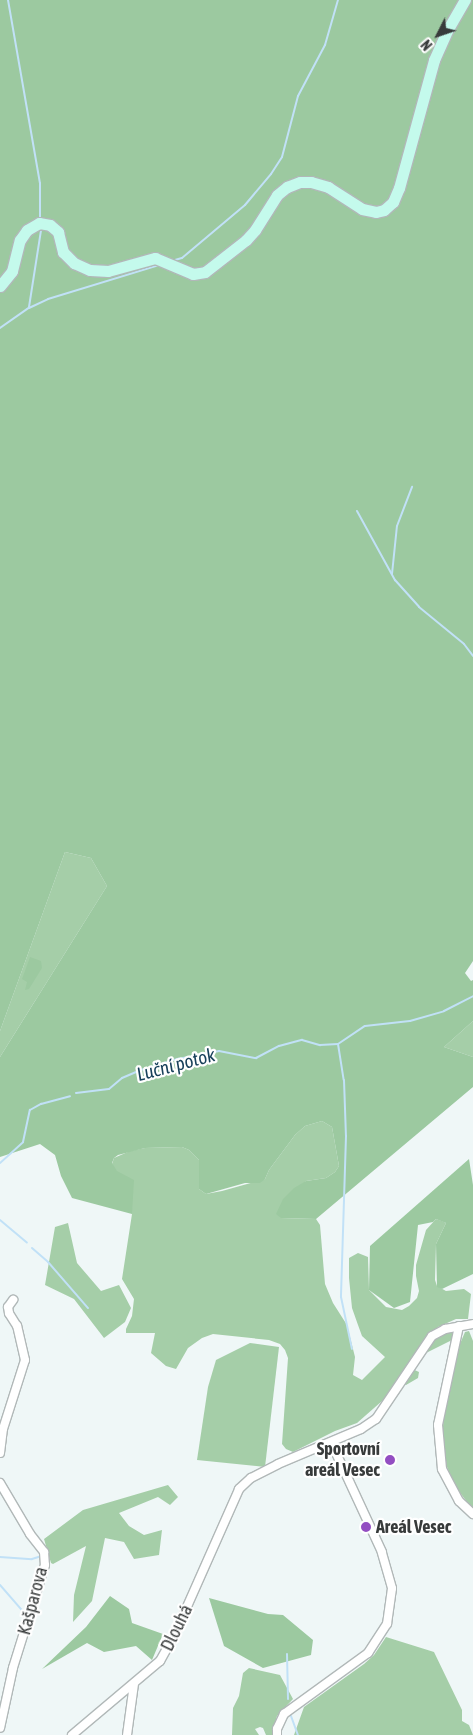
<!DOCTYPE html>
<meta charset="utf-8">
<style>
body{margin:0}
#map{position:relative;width:473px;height:1735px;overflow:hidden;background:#eff7f7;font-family:"Asap Condensed",sans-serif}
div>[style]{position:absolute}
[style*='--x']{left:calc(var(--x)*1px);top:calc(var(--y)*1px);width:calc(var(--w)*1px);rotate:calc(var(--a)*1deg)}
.green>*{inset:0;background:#a5cea8}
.forest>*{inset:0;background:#9cc9a0}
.stream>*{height:2px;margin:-1px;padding:0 1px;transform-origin:1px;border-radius:1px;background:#c1e1f7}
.roads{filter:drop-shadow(1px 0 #b1b8b8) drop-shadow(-1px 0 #b1b8b8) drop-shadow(0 1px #b1b8b8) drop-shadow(0 -1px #b1b8b8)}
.street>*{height:8px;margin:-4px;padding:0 4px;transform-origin:4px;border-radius:4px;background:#fff}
.secondary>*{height:11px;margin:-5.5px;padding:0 5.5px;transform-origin:5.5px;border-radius:5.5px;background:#c4faec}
.dots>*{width:14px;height:14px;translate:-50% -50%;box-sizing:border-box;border:2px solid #fff;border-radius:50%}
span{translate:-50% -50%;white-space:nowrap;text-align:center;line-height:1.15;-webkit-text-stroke:4.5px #fff;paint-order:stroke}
.poi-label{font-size:18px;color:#383b3b;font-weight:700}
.right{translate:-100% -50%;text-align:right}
.left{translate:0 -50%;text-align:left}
.street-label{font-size:18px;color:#383b3b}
.water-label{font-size:19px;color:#18415b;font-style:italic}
.north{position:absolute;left:413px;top:10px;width:50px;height:50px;-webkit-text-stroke:4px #fff;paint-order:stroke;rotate:229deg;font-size:14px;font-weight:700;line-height:20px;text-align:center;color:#383b3b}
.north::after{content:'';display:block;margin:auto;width:18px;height:22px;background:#383b3b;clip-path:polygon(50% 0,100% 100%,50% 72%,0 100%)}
</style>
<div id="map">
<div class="green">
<i style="clip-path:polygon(65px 852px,91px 858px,107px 886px,0 1057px,0 1031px)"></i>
<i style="clip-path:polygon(473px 1021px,473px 1057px,444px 1047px)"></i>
<i style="clip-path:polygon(322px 1121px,332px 1127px,339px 1166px,335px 1172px,326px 1178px,306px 1181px,281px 1218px,316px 1219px,320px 1225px,325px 1284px,333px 1303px,347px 1325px,355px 1357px,353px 1375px,362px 1380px,385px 1357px,362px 1336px,358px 1325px,352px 1308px,349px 1278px,349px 1258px,358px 1253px,368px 1257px,369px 1290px,386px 1307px,402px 1310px,409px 1306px,417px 1298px,419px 1291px,416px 1276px,416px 1265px,426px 1230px,436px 1219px,442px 1221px,446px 1223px,436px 1244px,435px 1280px,437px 1286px,446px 1291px,464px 1289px,471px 1294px,468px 1319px,456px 1319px,438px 1327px,424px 1338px,445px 1327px,453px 1331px,452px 1340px,412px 1360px,408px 1367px,419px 1372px,418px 1378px,406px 1385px,400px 1381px,402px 1373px,390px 1394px,357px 1423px,335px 1431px,293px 1452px,286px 1449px,282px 1444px,288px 1358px,285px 1350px,280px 1344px,269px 1340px,213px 1334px,202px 1338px,188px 1348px,176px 1369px,166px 1366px,151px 1353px,155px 1333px,126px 1333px,126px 1329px,132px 1316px,134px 1299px,122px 1279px,132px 1214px,112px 1164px,114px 1158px,130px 1151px,145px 1148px,182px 1147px,189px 1150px,199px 1160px,199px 1189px,206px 1194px,222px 1191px,265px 1179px,269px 1170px,295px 1135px,305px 1126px)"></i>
<i style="clip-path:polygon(68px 1223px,77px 1263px,101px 1291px,119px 1285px,131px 1308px,125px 1322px,104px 1338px,74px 1299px,45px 1285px,55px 1227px)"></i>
<i style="clip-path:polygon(469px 1331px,473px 1341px,473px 1510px,455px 1486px,447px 1467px,442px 1437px,444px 1415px,457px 1351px,465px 1332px)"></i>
<i style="clip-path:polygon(250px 1343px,279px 1347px,265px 1467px,197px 1460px,208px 1387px,216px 1360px)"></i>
<i style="clip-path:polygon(168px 1485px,178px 1497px,170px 1505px,158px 1497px,119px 1513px,129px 1526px,144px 1535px,162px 1530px,159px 1555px,134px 1559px,124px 1542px,105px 1538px,92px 1601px,73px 1622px,74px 1595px,86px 1546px,53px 1564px,51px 1563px,44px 1539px,83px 1510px)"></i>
<i style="clip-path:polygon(386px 1637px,434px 1652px,462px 1710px,462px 1721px,469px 1725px,473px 1735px,294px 1735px,304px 1707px,364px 1664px,374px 1655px)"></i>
<i style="clip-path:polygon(249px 1668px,280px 1675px,293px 1699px,277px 1716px,272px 1735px,266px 1735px,263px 1728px,260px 1727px,255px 1729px,259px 1735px,232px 1735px,233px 1708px,239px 1696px,243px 1673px)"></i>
</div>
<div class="forest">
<i style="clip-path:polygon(0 0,473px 0,473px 961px,465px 973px,471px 981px,473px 980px,473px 1021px,444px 1047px,473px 1057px,473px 1087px,316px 1219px,281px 1218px,276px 1214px,283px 1199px,294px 1188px,306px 1181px,326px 1178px,335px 1172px,339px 1166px,332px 1127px,322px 1121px,305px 1126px,295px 1135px,269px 1170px,265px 1179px,260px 1183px,245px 1183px,206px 1194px,199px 1189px,199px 1160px,189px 1150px,182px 1147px,145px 1148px,118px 1155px,114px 1158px,112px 1163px,117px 1171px,134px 1180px,132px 1214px,72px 1198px,61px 1176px,55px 1155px,40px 1144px,0 1157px,0 1057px,107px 886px,91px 858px,65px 852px,0 1031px)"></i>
<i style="clip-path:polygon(30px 957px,41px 961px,42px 968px,29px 989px,25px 990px,27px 982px,22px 979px)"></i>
<i style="clip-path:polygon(469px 1159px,473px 1185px,473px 1274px,442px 1289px,437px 1287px,436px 1244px,446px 1223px,436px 1219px,433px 1222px,418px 1225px,410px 1302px,394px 1308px,369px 1290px,370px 1246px)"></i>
<i style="clip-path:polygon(110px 1596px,129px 1609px,132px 1623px,163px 1634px,152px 1660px,136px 1646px,104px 1652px,87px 1643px,42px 1669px,86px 1627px)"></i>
<i style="clip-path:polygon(209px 1598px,268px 1614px,283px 1615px,313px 1640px,311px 1655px,263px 1668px,224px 1646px)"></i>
</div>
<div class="stream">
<i style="--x:8;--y:0;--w:186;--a:80.1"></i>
<i style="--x:40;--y:183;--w:34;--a:90"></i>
<i style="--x:175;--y:260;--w:7;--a:-16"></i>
<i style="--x:182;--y:258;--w:82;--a:-40.1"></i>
<i style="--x:245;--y:205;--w:40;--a:-50"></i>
<i style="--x:271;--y:174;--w:20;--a:-57"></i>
<i style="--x:282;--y:157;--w:63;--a:-75.3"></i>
<i style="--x:298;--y:96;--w:58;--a:-62.1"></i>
<i style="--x:325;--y:45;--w:47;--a:-73.9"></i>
<i style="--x:29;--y:307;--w:78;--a:-81.1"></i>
<i style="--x:0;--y:328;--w:35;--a:-35"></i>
<i style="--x:29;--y:308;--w:21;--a:-25"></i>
<i style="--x:48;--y:299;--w:116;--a:-17"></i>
<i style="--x:357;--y:511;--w:79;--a:61.2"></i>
<i style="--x:395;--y:580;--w:36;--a:48"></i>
<i style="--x:419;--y:607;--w:58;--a:39.4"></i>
<i style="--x:464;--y:644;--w:15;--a:53"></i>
<i style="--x:392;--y:574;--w:48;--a:-84.1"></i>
<i style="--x:397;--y:526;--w:42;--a:-69"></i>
<i style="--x:338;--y:1044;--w:36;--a:81"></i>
<i style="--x:344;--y:1080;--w:56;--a:88"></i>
<i style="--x:346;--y:1136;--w:161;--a:91.8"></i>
<i style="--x:341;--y:1297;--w:53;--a:78.1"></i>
<i style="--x:76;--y:1093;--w:33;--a:-7"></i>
<i style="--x:109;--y:1089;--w:17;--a:-40"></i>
<i style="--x:122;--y:1078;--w:21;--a:-23"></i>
<i style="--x:141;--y:1070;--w:39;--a:-17"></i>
<i style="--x:178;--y:1059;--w:42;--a:-11"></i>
<i style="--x:219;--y:1051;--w:38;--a:11"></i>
<i style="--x:256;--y:1058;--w:26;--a:-28"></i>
<i style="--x:279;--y:1046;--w:24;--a:-15"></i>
<i style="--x:302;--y:1040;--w:19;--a:16"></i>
<i style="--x:320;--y:1045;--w:18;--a:-3"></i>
<i style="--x:338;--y:1044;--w:32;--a:-34"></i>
<i style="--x:365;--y:1026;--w:45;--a:-6.3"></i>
<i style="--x:410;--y:1021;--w:35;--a:-16"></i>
<i style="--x:444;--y:1011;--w:33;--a:-27"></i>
<i style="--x:0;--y:1163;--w:31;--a:-42"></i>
<i style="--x:23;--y:1142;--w:33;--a:-78"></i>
<i style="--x:30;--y:1110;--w:13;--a:-29"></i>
<i style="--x:41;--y:1104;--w:30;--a:-15"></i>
<i style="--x:0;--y:1220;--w:35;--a:40"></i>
<i style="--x:32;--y:1248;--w:21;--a:41"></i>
<i style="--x:48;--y:1262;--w:61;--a:49"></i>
<i style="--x:0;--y:1557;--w:32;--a:4"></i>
<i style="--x:32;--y:1559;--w:10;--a:-17"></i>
<i style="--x:0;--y:1585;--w:38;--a:49"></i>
<i style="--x:287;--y:1654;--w:45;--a:88.7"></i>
<i style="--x:291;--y:1716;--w:20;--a:70"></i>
</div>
<div class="roads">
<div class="street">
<i style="--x:459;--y:1326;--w:101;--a:102"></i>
<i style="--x:438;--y:1425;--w:44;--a:84.8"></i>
<i style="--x:442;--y:1469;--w:36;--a:62"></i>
<i style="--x:459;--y:1501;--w:19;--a:43"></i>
<i style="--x:0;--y:1453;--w:24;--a:-83"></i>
<i style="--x:3;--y:1429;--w:72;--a:-72.3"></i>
<i style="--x:25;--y:1360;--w:35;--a:-103"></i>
<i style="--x:17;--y:1326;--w:15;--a:-122"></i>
<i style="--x:9;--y:1313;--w:6;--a:-99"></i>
<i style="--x:8;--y:1307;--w:9;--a:-54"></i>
<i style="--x:0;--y:1483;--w:59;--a:59.5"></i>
<i style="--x:30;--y:1534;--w:23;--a:52"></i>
<i style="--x:44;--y:1552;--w:13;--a:86"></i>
<i style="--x:45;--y:1565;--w:108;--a:107.3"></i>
<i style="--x:13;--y:1668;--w:61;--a:102.2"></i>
<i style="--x:72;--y:1735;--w:115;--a:-40.1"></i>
<i style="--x:160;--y:1661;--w:29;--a:-61"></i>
<i style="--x:174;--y:1636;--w:161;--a:-66.1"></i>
<i style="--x:239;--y:1489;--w:16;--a:-43"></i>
<i style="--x:251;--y:1478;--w:30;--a:-27"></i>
<i style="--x:278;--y:1464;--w:90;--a:-22.9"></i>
<i style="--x:361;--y:1429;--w:18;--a:-34"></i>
<i style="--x:376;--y:1419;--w:100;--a:-56"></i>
<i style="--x:432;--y:1336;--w:15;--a:-28"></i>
<i style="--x:445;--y:1329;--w:28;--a:-10"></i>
<i style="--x:127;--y:1735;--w:51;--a:-82.2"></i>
<i style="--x:277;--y:1735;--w:6;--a:-90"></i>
<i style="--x:277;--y:1729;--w:17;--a:-65"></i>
<i style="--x:284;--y:1714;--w:104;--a:-36"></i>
<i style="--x:368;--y:1653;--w:35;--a:-57"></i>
<i style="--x:387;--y:1624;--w:36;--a:-82"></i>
<i style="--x:392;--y:1588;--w:37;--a:-106"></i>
<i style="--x:382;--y:1552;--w:121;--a:-114.9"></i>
</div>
<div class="secondary">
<i style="--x:0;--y:286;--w:19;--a:-51"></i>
<i style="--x:12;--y:271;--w:32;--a:-76"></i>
<i style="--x:20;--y:240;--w:12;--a:-55"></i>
<i style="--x:27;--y:230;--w:14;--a:-30"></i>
<i style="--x:39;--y:223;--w:11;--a:10"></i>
<i style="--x:50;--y:225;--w:11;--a:41"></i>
<i style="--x:58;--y:232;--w:21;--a:76"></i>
<i style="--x:63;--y:252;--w:16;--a:45"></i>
<i style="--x:74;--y:263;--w:17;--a:24"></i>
<i style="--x:90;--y:270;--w:18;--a:3"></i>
<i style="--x:108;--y:271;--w:49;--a:-15.5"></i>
<i style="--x:155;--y:258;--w:41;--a:22.8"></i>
<i style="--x:193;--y:274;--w:12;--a:-9"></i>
<i style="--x:205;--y:272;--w:52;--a:-38"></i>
<i style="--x:246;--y:240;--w:13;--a:-48"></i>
<i style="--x:255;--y:230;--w:41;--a:-57.8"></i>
<i style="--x:277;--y:195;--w:13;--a:-39"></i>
<i style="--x:287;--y:187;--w:14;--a:-21"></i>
<i style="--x:300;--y:182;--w:11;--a:0"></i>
<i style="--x:311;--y:182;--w:18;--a:16"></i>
<i style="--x:328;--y:187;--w:40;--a:32.9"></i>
<i style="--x:362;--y:209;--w:14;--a:12"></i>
<i style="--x:376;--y:212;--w:8;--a:-14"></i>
<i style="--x:384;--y:210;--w:12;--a:-42"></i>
<i style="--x:393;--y:202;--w:15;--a:-67"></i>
<i style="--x:399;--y:188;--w:133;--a:-74.7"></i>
<i style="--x:434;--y:60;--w:34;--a:-66"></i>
<i style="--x:448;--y:29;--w:34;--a:-60"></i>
</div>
</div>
<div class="dots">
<i style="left:390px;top:1460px;background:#934ec2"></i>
<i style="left:366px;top:1527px;background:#934ec2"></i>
</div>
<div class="poi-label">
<span class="right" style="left:380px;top:1460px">Sportovní<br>areál Vesec</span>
<span class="left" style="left:376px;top:1527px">Areál Vesec</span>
</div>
<div class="street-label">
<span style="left:33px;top:1601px;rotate:-75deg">Kašparova</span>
<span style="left:177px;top:1628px;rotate:-64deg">Dlouhá</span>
</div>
<div class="water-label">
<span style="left:176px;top:1065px;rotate:-15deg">Luční potok</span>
</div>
<div class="north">N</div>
</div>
